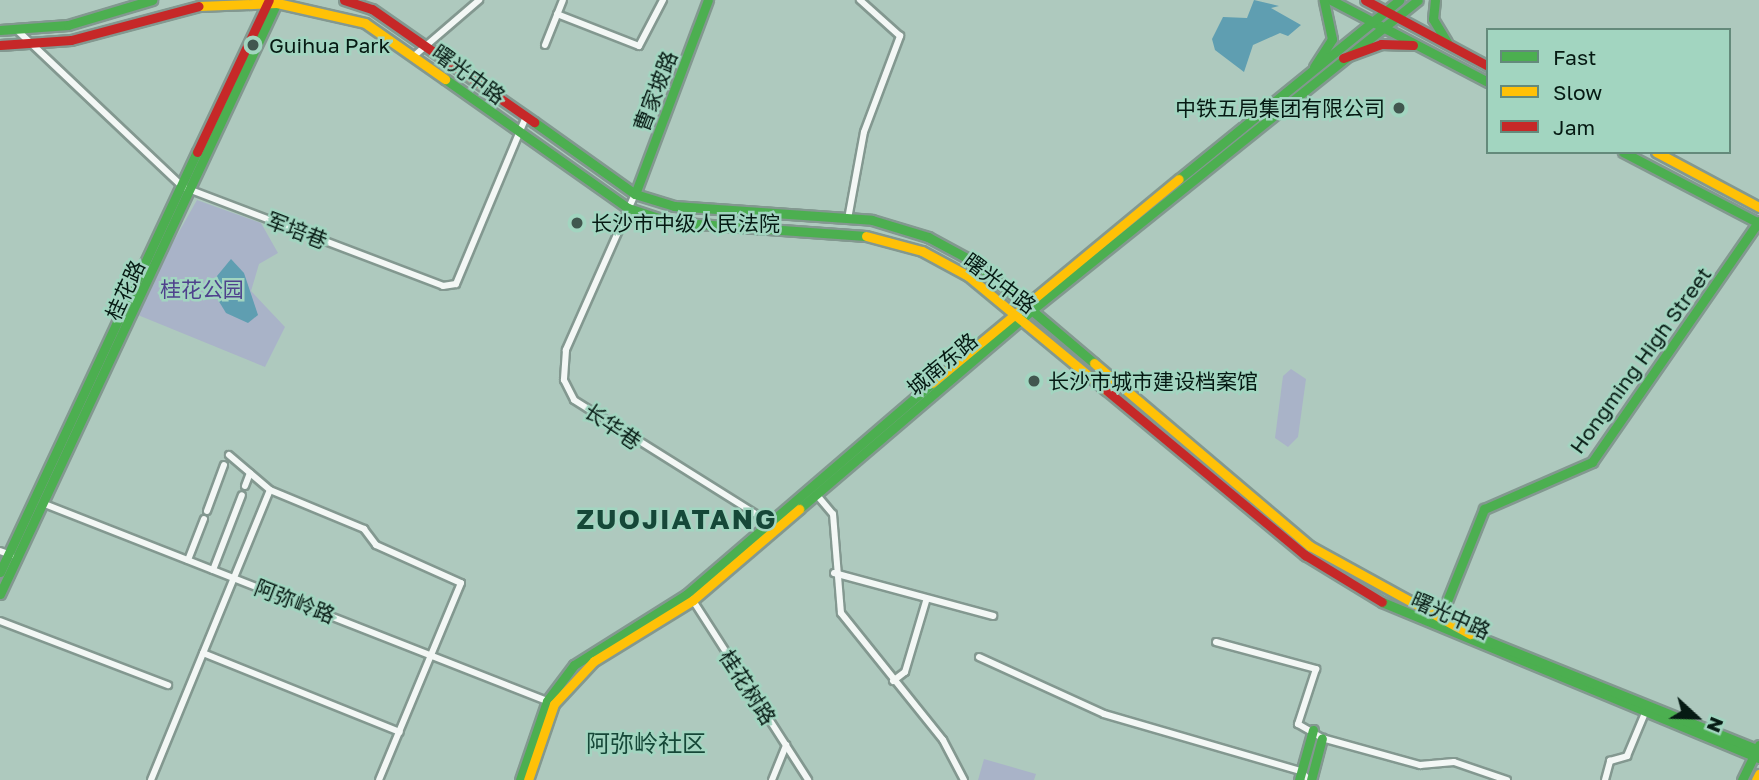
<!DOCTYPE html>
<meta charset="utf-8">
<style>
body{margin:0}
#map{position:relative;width:1759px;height:780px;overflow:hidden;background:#aec9be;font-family:"Golos Text","Noto Sans SC",sans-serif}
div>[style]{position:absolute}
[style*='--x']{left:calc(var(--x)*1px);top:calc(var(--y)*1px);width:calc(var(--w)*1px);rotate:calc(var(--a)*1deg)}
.green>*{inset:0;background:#a9b3c8}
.water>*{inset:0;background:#5f9eb1}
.roads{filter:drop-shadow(2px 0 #839890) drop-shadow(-2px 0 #839890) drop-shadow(0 2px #839890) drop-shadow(0 -2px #839890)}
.street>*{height:6px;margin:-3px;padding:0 3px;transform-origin:3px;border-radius:3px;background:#f3f7f5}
.fast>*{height:9px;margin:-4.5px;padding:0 4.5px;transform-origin:4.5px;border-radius:4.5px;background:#4caf50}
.slow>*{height:9px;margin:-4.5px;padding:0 4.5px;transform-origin:4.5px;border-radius:4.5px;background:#ffc107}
.jam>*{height:9px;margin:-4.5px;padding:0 4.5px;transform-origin:4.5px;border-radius:4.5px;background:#c62828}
.dots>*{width:19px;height:19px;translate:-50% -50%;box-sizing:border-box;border:4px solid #a2d5c0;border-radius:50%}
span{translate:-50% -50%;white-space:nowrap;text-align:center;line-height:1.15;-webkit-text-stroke:5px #a2d5c0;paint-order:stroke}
.poi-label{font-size:21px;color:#061a13}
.left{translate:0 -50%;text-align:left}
.right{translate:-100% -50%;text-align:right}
.street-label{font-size:21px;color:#061a13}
.park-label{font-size:21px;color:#4f428d}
.quarter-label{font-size:24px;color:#164838}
.district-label{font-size:28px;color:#164838;font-weight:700;letter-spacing:2px}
.legend{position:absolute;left:1486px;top:28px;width:245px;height:126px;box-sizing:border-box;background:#a2d5c0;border:2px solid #648a7b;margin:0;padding:9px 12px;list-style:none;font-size:21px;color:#061a13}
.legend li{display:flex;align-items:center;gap:14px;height:35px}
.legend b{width:35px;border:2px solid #648a7b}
.north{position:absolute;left:1661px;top:682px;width:70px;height:70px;-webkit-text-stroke:5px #a2d5c0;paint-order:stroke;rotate:112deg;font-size:19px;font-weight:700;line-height:28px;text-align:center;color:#061a13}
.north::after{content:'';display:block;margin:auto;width:24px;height:32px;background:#061a13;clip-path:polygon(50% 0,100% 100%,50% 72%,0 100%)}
</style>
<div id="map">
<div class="green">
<i style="clip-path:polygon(197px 200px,261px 223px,278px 253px,259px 264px,251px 291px,285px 327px,265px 367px,133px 313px)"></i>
<i style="clip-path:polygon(1291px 369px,1306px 379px,1298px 437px,1288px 447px,1275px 438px,1283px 376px)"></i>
<i style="clip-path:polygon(984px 759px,1036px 774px,1034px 780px,978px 780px)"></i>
</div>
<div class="water">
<i style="clip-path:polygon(1254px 0,1279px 6px,1271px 8px,1301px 25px,1288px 36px,1280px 33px,1253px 45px,1244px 72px,1215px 50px,1212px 39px,1223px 17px,1247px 18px)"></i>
<i style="clip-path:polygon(231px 259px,244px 273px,258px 315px,248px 323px,226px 313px,215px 295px,217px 276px)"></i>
</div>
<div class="roads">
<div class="street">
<i style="--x:557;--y:14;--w:88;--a:21.3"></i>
<i style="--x:639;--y:46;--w:52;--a:-62.4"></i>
<i style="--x:18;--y:31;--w:227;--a:43.4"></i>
<i style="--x:183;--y:187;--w:278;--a:20.8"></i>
<i style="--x:443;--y:286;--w:13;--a:-9"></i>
<i style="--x:456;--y:284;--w:181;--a:-67.3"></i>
<i style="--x:545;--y:45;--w:48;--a:-68.2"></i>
<i style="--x:414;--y:56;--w:86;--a:-40.7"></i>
<i style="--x:635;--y:194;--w:171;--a:113.9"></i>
<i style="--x:566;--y:350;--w:30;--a:94"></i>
<i style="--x:564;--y:380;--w:22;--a:63"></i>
<i style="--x:574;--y:400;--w:231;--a:32.1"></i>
<i style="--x:848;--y:219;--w:88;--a:-79.6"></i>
<i style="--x:864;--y:132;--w:103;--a:-69.4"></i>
<i style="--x:900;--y:36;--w:54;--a:-138"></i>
<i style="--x:229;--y:455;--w:54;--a:40.5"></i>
<i style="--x:270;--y:490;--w:102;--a:22.5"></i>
<i style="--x:364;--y:529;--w:20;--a:53"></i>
<i style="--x:376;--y:545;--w:93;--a:24.1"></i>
<i style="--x:461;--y:583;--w:213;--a:112.6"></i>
<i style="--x:245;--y:486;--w:14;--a:-69"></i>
<i style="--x:816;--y:494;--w:26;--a:50"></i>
<i style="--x:833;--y:514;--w:99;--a:85.4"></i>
<i style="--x:841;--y:613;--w:163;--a:51.2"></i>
<i style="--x:943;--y:740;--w:45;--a:62.3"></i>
<i style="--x:42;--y:503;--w:542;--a:21.41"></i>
<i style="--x:207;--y:511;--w:49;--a:-69.7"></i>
<i style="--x:0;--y:551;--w:12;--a:20"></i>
<i style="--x:188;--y:560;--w:44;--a:-68.7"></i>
<i style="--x:213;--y:570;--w:80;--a:-68.9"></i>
<i style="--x:834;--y:573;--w:165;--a:15.1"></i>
<i style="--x:692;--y:599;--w:215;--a:57.3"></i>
<i style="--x:0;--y:621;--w:180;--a:20.9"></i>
<i style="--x:1216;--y:642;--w:104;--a:15.1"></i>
<i style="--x:1316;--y:669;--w:58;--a:108.1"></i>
<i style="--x:1298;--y:724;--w:28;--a:30"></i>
<i style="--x:1322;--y:738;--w:102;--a:15.4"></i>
<i style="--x:1420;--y:765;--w:34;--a:-5"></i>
<i style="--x:1454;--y:762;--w:56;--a:18.8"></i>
<i style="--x:203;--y:653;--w:212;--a:21.9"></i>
<i style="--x:979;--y:657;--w:137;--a:24.5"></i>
<i style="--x:1104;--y:714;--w:204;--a:16.2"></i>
<i style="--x:1300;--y:771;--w:13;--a:45"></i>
<i style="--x:893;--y:681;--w:15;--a:-37"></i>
<i style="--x:905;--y:672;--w:74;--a:-73.5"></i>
<i style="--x:151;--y:780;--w:313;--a:-67.7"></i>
<i style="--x:772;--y:780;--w:38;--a:-68"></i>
<i style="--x:1605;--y:780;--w:20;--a:-75"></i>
<i style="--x:1610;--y:761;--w:18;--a:-16"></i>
<i style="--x:1627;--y:756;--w:47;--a:-67.3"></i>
</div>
<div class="fast">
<i style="--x:1331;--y:0;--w:177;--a:27.6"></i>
<i style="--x:1435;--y:0;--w:19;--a:96"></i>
<i style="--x:1433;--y:19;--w:27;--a:59"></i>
<i style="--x:0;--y:30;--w:68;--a:-4.2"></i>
<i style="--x:68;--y:25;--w:88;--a:-16.6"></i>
<i style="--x:1314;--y:67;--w:33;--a:-57"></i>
<i style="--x:1332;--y:39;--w:40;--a:-102"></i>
<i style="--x:445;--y:79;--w:224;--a:35.2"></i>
<i style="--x:628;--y:208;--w:44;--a:18.4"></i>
<i style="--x:670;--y:222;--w:196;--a:4.1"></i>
<i style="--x:534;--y:122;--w:124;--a:35.5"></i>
<i style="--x:635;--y:194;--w:41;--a:17.1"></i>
<i style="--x:674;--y:206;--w:198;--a:4"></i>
<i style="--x:872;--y:220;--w:59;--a:16.9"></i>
<i style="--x:928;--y:237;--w:55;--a:28.4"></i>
<i style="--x:976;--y:263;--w:155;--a:40.3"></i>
<i style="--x:1623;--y:152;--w:153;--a:27.6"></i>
<i style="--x:1179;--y:179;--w:284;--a:-39.1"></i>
<i style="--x:635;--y:194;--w:207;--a:-69.4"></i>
<i style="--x:799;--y:509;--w:300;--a:-40.5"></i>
<i style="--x:1027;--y:314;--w:501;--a:-38.77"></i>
<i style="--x:0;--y:572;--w:464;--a:-64.9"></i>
<i style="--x:0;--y:594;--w:656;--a:-64.92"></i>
<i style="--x:1382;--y:602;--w:408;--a:22.5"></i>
<i style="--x:1439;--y:621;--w:121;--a:-68.1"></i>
<i style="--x:1484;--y:509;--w:118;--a:-23.5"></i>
<i style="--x:1592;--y:462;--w:293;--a:-55.3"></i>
<i style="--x:1470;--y:634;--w:311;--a:21.9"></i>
<i style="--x:520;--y:780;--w:83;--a:-71.1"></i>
<i style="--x:547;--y:701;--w:45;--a:-53.1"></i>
<i style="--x:574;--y:665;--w:133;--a:-32.1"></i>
<i style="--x:687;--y:594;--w:323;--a:-40.7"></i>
<i style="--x:1299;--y:780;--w:52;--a:-74.4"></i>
<i style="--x:1311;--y:780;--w:43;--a:-75.3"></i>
<i style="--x:1742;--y:780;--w:39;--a:-64"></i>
</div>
<div class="slow">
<i style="--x:199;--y:6;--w:78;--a:-2.2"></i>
<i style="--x:277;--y:3;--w:90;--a:12.8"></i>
<i style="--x:365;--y:23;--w:98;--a:35"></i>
<i style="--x:1656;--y:152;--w:117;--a:28.1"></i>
<i style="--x:866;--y:236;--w:58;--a:15"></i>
<i style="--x:922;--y:251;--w:52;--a:28.5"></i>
<i style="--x:968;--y:276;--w:179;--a:39.6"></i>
<i style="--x:1094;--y:363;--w:283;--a:40.3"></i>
<i style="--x:1310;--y:546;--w:183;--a:28.8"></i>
<i style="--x:932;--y:383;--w:320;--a:-39.6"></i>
<i style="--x:528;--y:780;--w:80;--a:-71.1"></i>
<i style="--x:554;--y:704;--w:59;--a:-47.1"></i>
<i style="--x:594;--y:661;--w:116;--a:-31.6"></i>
<i style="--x:693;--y:600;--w:140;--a:-40.6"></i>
<i style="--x:1756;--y:780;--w:7;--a:-63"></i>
</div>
<div class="jam">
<i style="--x:344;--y:0;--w:29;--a:18"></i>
<i style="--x:372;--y:9;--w:198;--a:34.9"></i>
<i style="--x:1365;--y:0;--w:140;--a:28.2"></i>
<i style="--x:0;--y:45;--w:71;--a:-4"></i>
<i style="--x:71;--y:40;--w:132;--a:-14.9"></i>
<i style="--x:1343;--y:58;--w:40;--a:-20.2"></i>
<i style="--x:1381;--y:44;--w:32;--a:2"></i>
<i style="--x:197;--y:152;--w:168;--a:-64.7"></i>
<i style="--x:1106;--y:390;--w:259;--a:39.7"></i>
<i style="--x:1305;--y:555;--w:90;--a:31.4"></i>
</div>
</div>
<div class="dots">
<i style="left:253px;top:45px;background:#41574f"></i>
<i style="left:1399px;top:108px;background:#41574f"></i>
<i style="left:577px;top:223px;background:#41574f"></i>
<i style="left:1034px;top:381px;background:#41574f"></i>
</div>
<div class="poi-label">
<span class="left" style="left:269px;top:45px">Guihua Park</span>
<span class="right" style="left:1385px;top:108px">中铁五局集团有限公司</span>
<span class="left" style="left:591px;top:223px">长沙市中级人民法院</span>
<span class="left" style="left:1048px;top:381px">长沙市城市建设档案馆</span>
</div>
<div class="street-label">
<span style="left:469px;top:74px;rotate:36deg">曙光中路</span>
<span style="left:655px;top:91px;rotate:-69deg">曹家坡路</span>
<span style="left:297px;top:230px;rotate:21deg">军培巷</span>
<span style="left:1000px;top:283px;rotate:37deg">曙光中路</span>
<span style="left:125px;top:290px;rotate:-65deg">桂花路</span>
<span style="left:1640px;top:360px;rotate:-54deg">Hongming High Street</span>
<span style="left:942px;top:364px;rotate:-40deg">城南东路</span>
<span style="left:613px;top:426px;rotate:34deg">长华巷</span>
<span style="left:295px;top:601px;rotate:21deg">阿弥岭路</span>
<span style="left:1451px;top:615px;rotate:24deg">曙光中路</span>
<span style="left:748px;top:687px;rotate:57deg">桂花树路</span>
</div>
<div class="park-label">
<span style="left:202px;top:289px">桂花公园</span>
</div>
<div class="quarter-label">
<span style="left:646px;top:743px">阿弥岭社区</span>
</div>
<div class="district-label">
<span style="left:677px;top:519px">ZUOJIATANG</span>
</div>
<ul class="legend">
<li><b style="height:9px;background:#4caf50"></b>Fast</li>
<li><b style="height:9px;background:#ffc107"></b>Slow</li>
<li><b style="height:9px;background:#c62828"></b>Jam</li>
</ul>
<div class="north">N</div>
</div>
